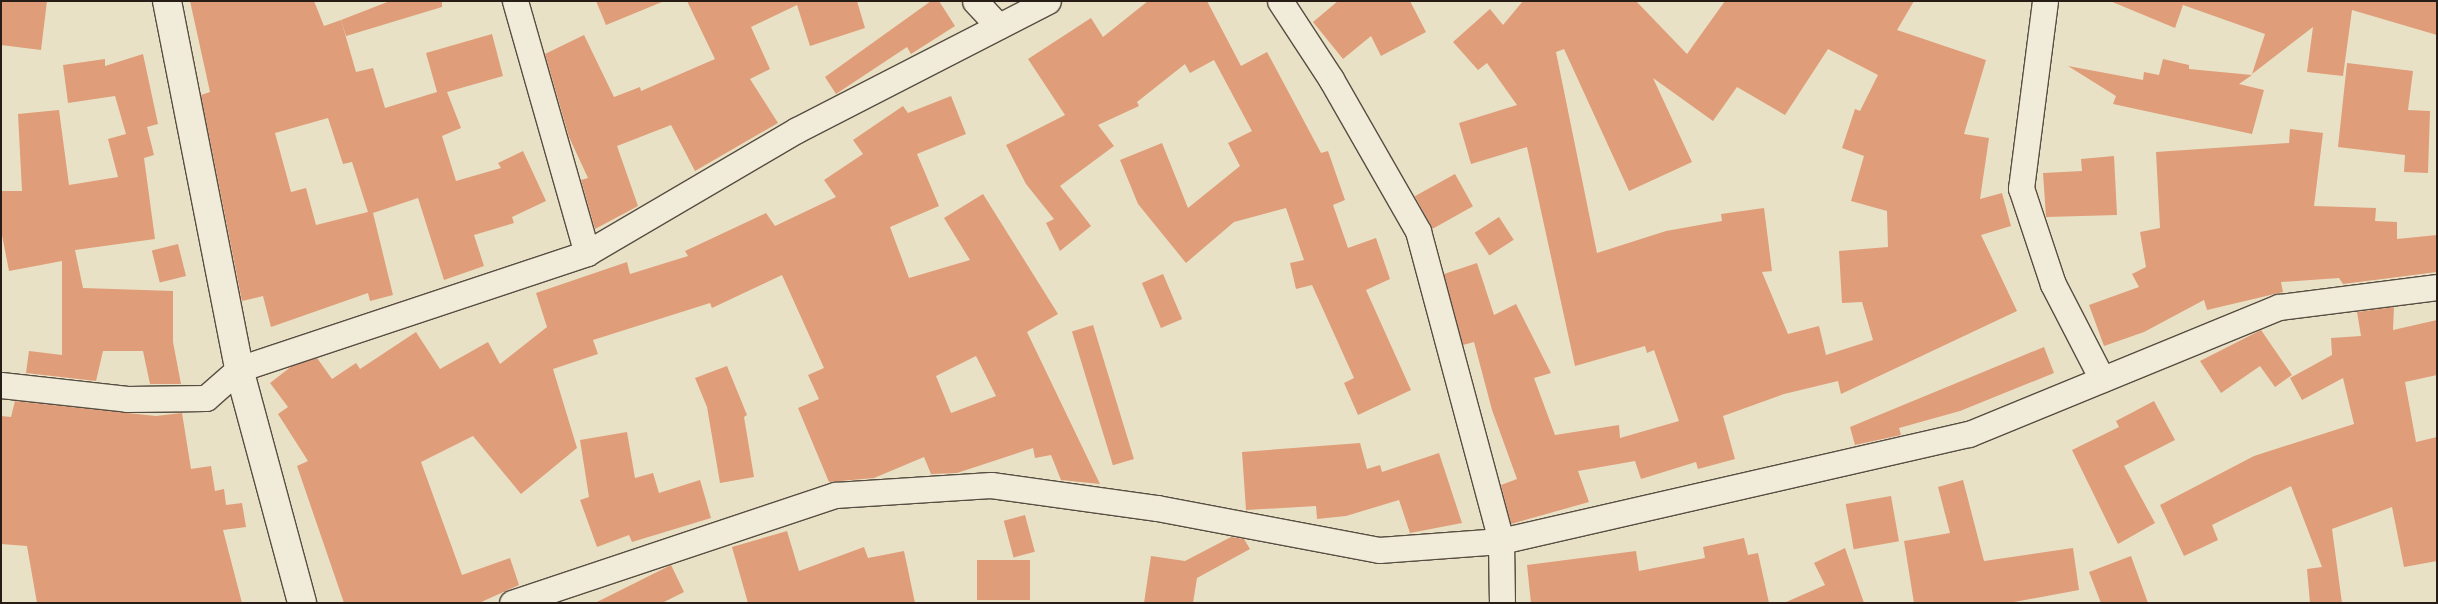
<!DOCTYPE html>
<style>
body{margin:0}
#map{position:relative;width:2438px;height:604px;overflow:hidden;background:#e9e1c5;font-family:"Libre Bodoni",serif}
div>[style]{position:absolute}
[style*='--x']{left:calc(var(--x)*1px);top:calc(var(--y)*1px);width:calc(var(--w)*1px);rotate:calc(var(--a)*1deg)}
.building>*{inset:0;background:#df9d7a;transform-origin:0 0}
.roads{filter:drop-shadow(1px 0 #584d42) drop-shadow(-1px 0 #584d42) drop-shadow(0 1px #584d42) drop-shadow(0 -1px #584d42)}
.street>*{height:25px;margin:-12.5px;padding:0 12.5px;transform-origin:12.5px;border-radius:12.5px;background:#f1ecd9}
.secondary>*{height:28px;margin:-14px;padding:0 14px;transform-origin:14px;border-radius:14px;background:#f1ecd9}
span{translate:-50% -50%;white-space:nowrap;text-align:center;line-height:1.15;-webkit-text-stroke:4.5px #f1ecd9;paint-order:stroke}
.frame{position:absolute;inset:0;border:2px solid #281c17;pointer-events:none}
</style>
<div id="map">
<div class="building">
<i style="clip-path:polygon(1px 1px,47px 1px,41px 50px,1px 45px)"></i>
<i style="clip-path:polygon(evenodd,190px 1px,314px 1px,324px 26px,341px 20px,356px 72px,373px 68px,385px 108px,437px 92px,426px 53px,492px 34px,503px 76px,447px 92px,461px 128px,442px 136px,456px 181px,501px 168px,498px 163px,523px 151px,546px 201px,512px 217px,514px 223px,474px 235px,484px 266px,444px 280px,418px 198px,373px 213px,393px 295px,370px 301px,368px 293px,271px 327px,263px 296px,242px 301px,201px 95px,210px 92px,190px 1px,328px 118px,343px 164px,352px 162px,368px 212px,316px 225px,306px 188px,291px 192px,275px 133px,328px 118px)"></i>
<i style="clip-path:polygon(390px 1px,442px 1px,442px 7px,346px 36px,341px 20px)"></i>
<i style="clip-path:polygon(596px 1px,662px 1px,662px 2px,606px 25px)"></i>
<i style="clip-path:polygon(687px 1px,857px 1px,865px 28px,810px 46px,797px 5px,751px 27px,770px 69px,750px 79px,778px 123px,695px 171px,671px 125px,617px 146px,638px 206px,595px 229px,581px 180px,588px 178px,569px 137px,545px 54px,584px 35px,614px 97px,640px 87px,641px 91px,715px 59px)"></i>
<i style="clip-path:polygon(931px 1px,939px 1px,955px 26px,911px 54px,907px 47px,836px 94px,825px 77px)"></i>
<i style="clip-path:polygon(1148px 1px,1207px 1px,1241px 66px,1267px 52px,1321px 153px,1328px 151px,1345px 200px,1333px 205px,1348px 248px,1376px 238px,1390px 279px,1366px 290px,1411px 390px,1358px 415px,1344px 383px,1354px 378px,1312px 285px,1296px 289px,1290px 263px,1304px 260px,1286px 208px,1234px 222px,1186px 263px,1138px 204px,1120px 160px,1162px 143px,1188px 208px,1240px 166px,1228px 143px,1252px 131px,1214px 60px,1190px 73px,1185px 64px,1137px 102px,1139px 106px,1098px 125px,1114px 146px,1060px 186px,1091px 226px,1060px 251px,1046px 223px,1054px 219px,1026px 184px,1006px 145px,1065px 115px,1028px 59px,1091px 18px,1103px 37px)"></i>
<i style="clip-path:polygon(1338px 1px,1410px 1px,1426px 32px,1381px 56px,1371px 36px,1343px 59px,1313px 22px)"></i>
<i style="clip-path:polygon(evenodd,1523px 1px,1636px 1px,1687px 54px,1725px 1px,1914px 1px,1897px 30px,1986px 60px,1964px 134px,1989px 138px,1980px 199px,2002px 193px,2011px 226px,1981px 235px,2017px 311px,1841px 394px,1838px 381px,1784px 394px,1723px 416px,1735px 459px,1698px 469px,1696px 462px,1641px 479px,1635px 461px,1578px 471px,1589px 502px,1511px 524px,1501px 485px,1517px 479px,1492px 410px,1474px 342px,1463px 345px,1444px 274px,1477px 263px,1494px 315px,1516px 304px,1551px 373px,1534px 378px,1555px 435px,1619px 425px,1620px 438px,1679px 421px,1654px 350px,1647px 353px,1645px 346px,1575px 366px,1527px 147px,1471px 164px,1459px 123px,1517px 105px,1487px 63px,1478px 70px,1453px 42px,1490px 9px,1503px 25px,1523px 1px,1564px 49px,1629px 191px,1692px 162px,1653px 78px,1713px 121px,1737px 87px,1785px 115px,1828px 49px,1878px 75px,1860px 111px,1855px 109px,1842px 148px,1864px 156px,1851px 201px,1887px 211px,1888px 247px,1839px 251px,1842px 303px,1862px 302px,1873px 340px,1826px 355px,1819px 326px,1788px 334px,1762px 272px,1772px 271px,1764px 208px,1721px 214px,1722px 221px,1666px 231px,1597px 253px,1556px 52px,1564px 49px)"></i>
<i style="clip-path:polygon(2110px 1px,2437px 1px,2437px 35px,2352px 10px,2343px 76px,2307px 72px,2313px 27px,2252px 74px,2265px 34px,2183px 5px,2175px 28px)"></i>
<i style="clip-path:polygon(143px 54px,158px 124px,147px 127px,154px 155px,144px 158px,155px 239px,75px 250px,83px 288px,173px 291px,173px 342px,181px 384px,150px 384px,143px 351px,103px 351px,96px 381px,26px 373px,29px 351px,62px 355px,62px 261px,9px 271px,1px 230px,1px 191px,22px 191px,18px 114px,59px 110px,69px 185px,118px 177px,108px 139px,126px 134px,115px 96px,68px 103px,63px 65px,105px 59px,105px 66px)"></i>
<i style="clip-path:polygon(2163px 59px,2189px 65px,2189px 69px,2252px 75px,2239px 84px,2264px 90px,2252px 134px,2113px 104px,2116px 96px,2068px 66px,2143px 80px,2144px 72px,2159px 75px)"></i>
<i style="clip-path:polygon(2347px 63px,2413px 71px,2408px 110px,2430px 111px,2428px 173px,2404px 172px,2405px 155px,2338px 147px)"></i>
<i style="clip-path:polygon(evenodd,951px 96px,966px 134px,917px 154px,939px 206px,890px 227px,909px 278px,970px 260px,944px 218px,983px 194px,1058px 314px,1027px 332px,1100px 484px,1061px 480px,1051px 455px,1035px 458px,1033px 448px,957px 473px,931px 474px,924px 457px,874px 478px,829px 482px,798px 408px,819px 399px,808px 375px,824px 368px,782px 275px,712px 308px,710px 303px,593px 340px,598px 354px,553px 369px,577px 448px,521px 494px,473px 436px,421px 462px,462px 575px,510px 558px,519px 585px,479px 603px,344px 603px,297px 466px,308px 461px,278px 414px,288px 407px,270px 383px,292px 366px,317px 358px,332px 379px,356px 363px,360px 369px,416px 332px,440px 369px,488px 342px,500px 364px,547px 327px,536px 293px,627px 262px,630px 274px,688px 256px,685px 251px,766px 213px,775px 226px,836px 197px,824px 180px,863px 154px,853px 140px,903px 106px,908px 113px,951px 96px,976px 356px,996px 396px,951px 413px,936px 376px,976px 356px)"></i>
<i style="clip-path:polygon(2290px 129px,2323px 133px,2314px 206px,2376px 208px,2375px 221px,2397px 222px,2397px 239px,2437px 235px,2437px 272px,2343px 284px,2339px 278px,2281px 282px,2283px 292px,2207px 310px,2204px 300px,2144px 332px,2104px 346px,2089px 305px,2139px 287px,2132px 274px,2146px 267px,2140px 232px,2160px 228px,2156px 152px,2289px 143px)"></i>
<i style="clip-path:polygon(2114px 156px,2117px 215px,2046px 217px,2043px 173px,2082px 171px,2081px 159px)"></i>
<i style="left:1455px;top:174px;width:37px;height:46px;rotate:61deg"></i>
<i style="left:1499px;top:217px;width:27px;height:29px;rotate:57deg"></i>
<i style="left:178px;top:244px;width:33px;height:27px;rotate:76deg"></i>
<i style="left:1163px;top:274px;width:49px;height:23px;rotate:67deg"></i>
<i style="clip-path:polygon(2394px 307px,2393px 330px,2437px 320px,2437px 375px,2405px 382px,2416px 442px,2437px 437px,2437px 561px,2404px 567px,2392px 507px,2332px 529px,2342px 603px,2310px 603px,2307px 569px,2322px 567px,2291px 486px,2212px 525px,2218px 540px,2184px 556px,2160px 505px,2254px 456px,2354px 424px,2343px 378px,2302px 400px,2290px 378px,2332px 355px,2331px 338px,2361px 336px,2357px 312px)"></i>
<i style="left:1093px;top:325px;width:140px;height:22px;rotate:73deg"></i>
<i style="clip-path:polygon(2261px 330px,2292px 375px,2275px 387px,2260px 366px,2221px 393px,2200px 361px)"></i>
<i style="clip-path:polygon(2044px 347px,2054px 373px,1960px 411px,1899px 428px,1901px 435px,1855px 445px,1850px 427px)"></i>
<i style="clip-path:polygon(727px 366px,747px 415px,744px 417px,754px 477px,720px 483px,707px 407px,695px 378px)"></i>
<i style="clip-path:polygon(15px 401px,156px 416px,182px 413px,191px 469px,211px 466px,215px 491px,224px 489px,226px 505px,242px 503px,246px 527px,223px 530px,242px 603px,37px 603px,27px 546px,1px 544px,1px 416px,11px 417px)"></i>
<i style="clip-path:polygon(2154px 401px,2175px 440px,2124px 466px,2155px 523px,2118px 544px,2072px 450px,2119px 427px,2116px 421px)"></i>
<i style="clip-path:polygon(627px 432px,635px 478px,653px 473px,659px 493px,700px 480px,711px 518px,632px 542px,629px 535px,597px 547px,580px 500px,589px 497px,580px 440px)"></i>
<i style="clip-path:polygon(1360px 443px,1367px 469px,1380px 465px,1382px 472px,1439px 453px,1462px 523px,1410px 533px,1399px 500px,1346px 516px,1317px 519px,1316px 506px,1246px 510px,1242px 452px)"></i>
<i style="clip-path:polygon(1963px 480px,1984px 561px,2073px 548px,2079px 590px,2009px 603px,1914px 603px,1904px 541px,1950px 533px,1938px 487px)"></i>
<i style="left:1891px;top:496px;width:46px;height:46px;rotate:80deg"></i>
<i style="left:1025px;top:515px;width:38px;height:22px;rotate:75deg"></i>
<i style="clip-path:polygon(787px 531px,799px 571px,864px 547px,868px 558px,904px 551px,915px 603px,748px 603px,732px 547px)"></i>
<i style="clip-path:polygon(1231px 537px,1244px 539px,1250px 549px,1197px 578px,1193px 603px,1144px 603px,1151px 556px,1185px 561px)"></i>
<i style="clip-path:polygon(1744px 538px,1748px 555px,1758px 553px,1769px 603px,1531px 603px,1527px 565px,1636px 551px,1639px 571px,1705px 558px,1703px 547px)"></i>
<i style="clip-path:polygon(1845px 548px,1864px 603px,1784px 603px,1825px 585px,1814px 563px)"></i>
<i style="clip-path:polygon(2131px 556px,2148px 603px,2101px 603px,2089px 572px)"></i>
<i style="left:977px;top:560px;width:53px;height:40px"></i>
<i style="clip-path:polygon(671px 565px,684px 592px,662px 603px,595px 603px)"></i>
</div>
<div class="roads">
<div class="street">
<i style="--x:515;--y:1;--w:262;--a:74.1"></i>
<i style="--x:975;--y:1;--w:34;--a:47"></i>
<i style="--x:1280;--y:1;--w:93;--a:56.8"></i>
<i style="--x:1331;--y:79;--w:175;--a:60.2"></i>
<i style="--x:1418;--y:231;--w:321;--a:75"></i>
<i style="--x:1501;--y:541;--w:62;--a:89.1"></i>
<i style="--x:2045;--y:1;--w:189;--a:97.3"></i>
<i style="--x:2021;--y:188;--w:101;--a:71.6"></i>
<i style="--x:2053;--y:284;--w:107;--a:62.7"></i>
<i style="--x:1;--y:385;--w:127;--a:6.3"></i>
<i style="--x:127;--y:399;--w:79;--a:-0.7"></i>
<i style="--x:206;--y:398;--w:44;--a:-41.3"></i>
<i style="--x:239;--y:369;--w:367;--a:-18.4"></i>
<i style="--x:587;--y:253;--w:243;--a:-30.4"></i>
<i style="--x:797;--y:130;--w:282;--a:-27.2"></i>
<i style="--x:512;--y:603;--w:341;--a:-18.5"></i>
<i style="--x:835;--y:495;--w:156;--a:-3.7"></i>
<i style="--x:991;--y:485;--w:168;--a:7.9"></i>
<i style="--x:1157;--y:508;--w:226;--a:10.7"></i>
<i style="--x:1379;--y:550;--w:122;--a:-4.2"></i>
<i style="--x:1501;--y:541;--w:480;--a:-12.9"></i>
<i style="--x:1969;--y:434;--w:335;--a:-22.3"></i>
<i style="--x:2279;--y:307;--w:159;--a:-7.2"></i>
</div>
<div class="secondary">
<i style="--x:167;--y:1;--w:375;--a:78.9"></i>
<i style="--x:239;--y:369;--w:242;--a:74.9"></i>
</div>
</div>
<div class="frame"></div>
</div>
